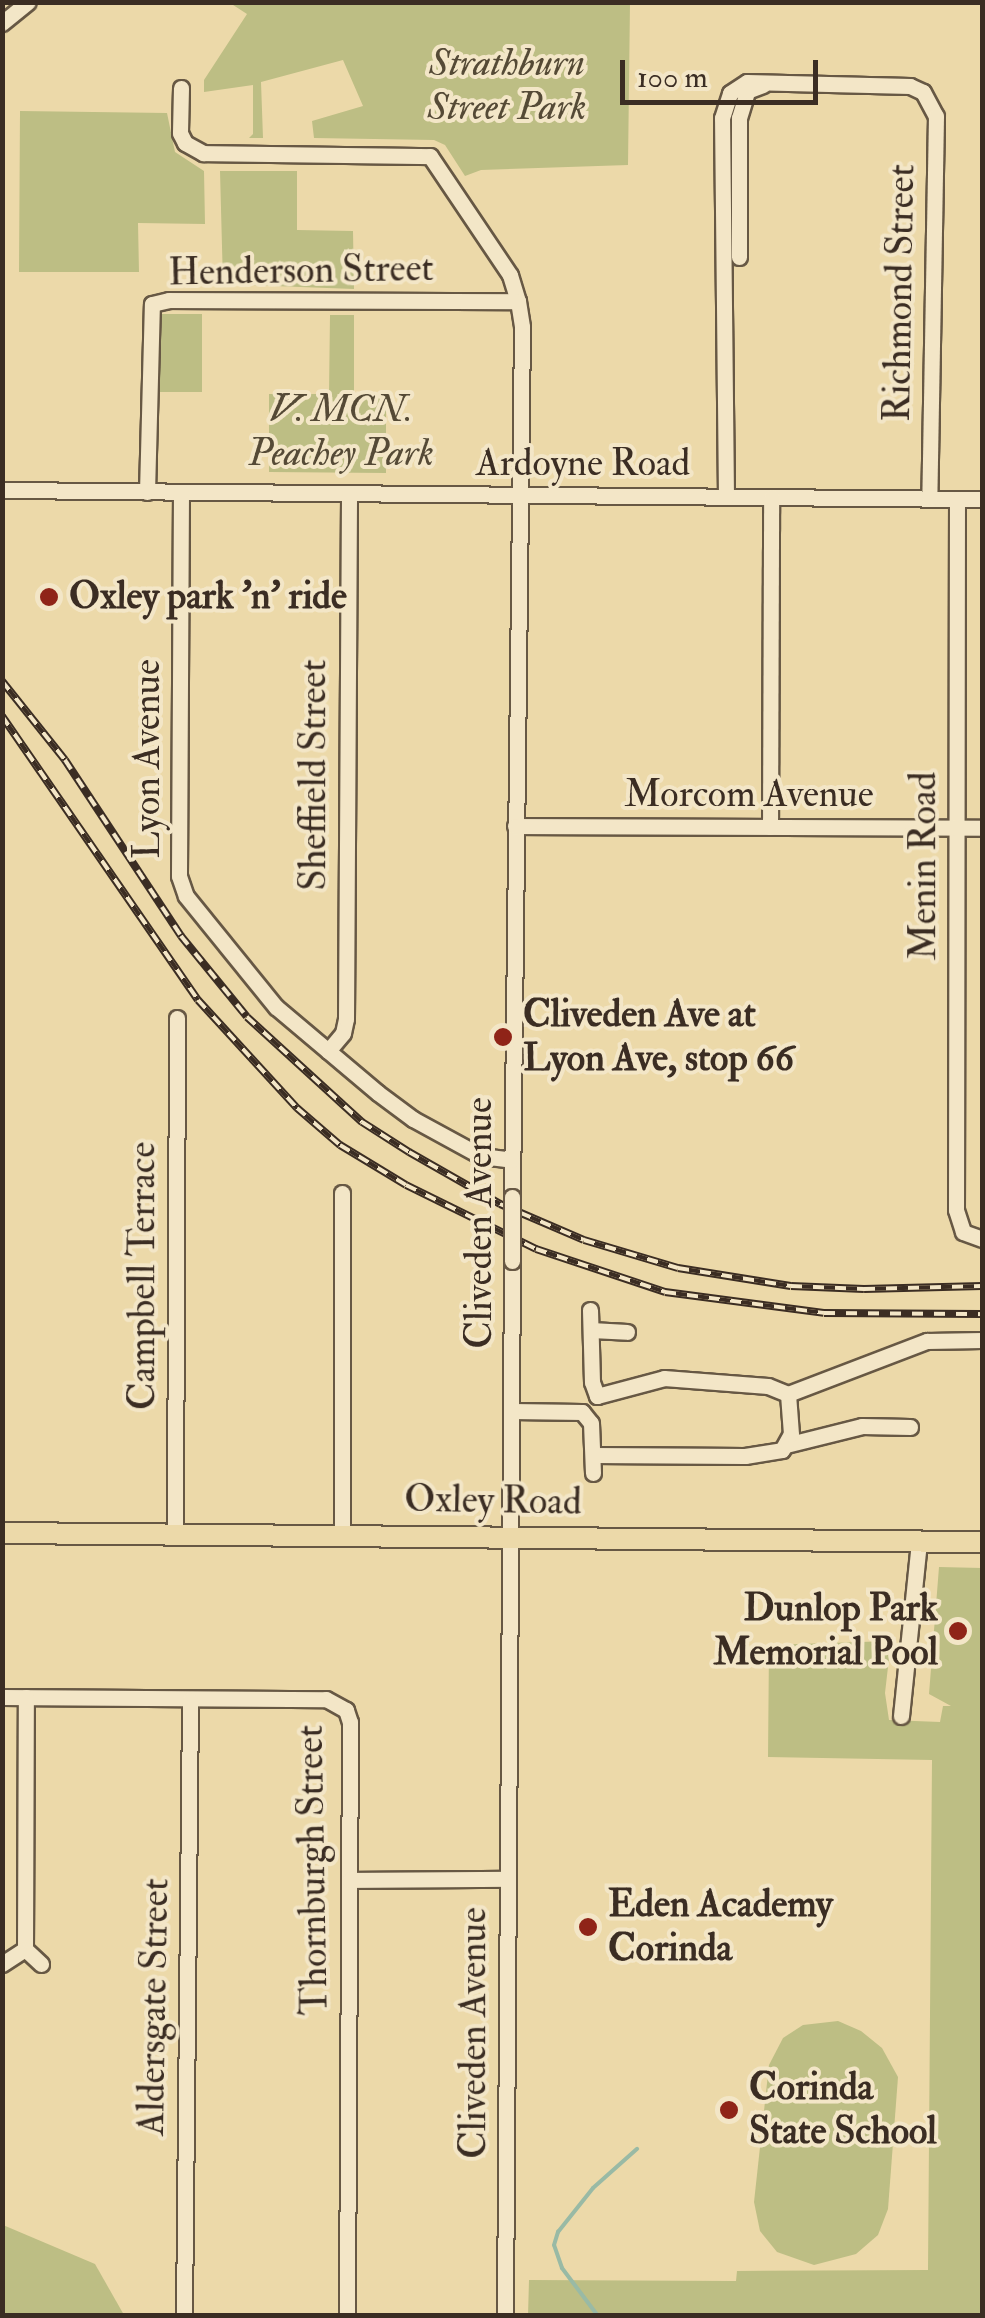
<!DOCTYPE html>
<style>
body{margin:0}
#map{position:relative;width:985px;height:2318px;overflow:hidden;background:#ecd9a9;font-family:"IM FELL Double Pica",serif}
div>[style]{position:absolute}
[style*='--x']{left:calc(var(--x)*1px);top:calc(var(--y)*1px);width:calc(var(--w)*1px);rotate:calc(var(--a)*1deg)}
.green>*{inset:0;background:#bdbe84;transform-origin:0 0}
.stream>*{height:4px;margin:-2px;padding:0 2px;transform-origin:2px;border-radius:2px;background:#99baa5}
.roads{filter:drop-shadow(2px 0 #675844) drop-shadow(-2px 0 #675844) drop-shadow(0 2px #675844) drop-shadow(0 -2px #675844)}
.minor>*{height:15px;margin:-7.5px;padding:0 7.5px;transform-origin:7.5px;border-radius:7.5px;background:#f3e6c7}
.major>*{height:20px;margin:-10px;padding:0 10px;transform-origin:10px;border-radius:10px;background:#ecd9a9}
.rail>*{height:8px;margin-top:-4px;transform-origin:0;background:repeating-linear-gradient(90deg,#f3e6c7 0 11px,#3b2d23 0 22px);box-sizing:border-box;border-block:2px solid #3b2d23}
.bridges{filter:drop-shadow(2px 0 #675844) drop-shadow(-2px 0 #675844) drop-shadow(0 2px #675844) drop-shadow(0 -2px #675844)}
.minor-bridge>*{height:15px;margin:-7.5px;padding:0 7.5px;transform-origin:7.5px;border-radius:7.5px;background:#f3e6c7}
.dots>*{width:28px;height:28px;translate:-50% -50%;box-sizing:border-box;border:5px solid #f3e6c7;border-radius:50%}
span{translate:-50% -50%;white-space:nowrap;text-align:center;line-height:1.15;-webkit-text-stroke:8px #f3e6c7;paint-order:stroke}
.park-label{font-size:38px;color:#554a36;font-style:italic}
.street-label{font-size:38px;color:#3b2d23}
.poi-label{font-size:38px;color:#3b2d23;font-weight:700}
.left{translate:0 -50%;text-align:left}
.right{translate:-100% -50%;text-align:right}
.frame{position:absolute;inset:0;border:5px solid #3b2d23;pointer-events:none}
.scale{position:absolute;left:620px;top:60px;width:198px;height:45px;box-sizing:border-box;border:5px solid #3b2d23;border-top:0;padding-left:12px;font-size:30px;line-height:35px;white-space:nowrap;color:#3b2d23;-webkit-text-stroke:8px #f3e6c7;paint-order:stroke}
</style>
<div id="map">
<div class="green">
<i style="clip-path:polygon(230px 3px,630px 3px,628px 165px,481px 170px,465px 176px,445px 145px,434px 140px,314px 138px,312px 121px,363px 106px,343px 60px,261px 82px,263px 138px,249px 138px,253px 134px,253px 85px,204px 92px,204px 80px,247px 14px)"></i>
<i style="clip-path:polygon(20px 111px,167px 113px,175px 152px,204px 171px,205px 224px,138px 223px,139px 272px,19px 272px)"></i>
<i style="clip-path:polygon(220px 171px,297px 171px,297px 230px,353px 231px,354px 289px,223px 284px)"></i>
<i style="left:158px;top:314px;width:44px;height:78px"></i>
<i style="clip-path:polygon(330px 315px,354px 315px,354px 394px,386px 394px,386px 473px,269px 472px,269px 394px,329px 394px)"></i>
<i style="clip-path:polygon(939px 1567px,982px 1568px,982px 2315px,528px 2316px,529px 2280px,736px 2281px,737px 2271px,928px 2270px,932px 1760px,768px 1757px,769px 1645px,891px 1641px,885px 1693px,889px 1720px,940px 1722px,943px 1706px,951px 1706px,929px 1694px)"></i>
<i style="clip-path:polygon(838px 2021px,861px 2031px,882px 2048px,898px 2077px,888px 2209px,878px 2235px,856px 2254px,814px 2265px,777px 2252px,760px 2231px,754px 2202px,769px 2065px,783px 2038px,803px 2025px)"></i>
<i style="clip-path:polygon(3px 2225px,95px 2264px,124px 2315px,3px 2315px)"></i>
</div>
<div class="stream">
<i style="--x:598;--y:2316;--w:60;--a:-126.9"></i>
<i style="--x:562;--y:2268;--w:24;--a:-109"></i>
<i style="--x:554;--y:2245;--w:14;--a:-73"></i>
<i style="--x:558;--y:2232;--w:56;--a:-51.5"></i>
<i style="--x:593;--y:2188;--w:59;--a:-41.6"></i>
</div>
<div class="roads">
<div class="minor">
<i style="--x:2;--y:23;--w:33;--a:-39"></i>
<i style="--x:181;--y:88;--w:45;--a:91.3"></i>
<i style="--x:180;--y:133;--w:11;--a:63"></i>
<i style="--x:185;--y:143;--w:21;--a:29"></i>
<i style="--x:203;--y:153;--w:227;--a:0.8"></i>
<i style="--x:430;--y:156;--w:143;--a:56.1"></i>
<i style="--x:510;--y:275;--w:27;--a:73"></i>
<i style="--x:518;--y:301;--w:26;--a:81"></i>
<i style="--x:522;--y:327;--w:870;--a:90.66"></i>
<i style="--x:739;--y:257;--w:139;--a:-90"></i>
<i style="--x:739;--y:118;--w:28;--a:-73"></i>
<i style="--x:747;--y:91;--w:17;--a:-21"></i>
<i style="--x:2;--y:490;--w:980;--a:0.53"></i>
<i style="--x:147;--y:492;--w:188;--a:-88.5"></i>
<i style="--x:152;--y:304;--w:17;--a:-13"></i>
<i style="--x:169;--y:300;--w:349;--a:0.2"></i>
<i style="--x:181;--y:492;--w:384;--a:90.3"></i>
<i style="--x:179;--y:876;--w:21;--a:71"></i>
<i style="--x:186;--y:896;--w:143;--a:51"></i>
<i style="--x:276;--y:1007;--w:133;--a:40.1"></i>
<i style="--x:378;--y:1093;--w:44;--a:36.6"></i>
<i style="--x:413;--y:1119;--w:77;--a:28.6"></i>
<i style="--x:481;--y:1156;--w:31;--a:7"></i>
<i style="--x:726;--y:497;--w:379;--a:-90.6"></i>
<i style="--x:722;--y:118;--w:26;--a:-72"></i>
<i style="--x:730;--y:93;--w:20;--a:-33"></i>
<i style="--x:747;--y:82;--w:163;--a:1.4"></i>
<i style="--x:910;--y:86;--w:14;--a:25"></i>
<i style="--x:923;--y:92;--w:27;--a:62"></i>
<i style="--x:936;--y:116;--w:382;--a:91"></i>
<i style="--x:957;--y:499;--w:711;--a:90.08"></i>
<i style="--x:956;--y:1210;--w:23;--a:72"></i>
<i style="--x:963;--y:1232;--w:20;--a:20"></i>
<i style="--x:515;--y:826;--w:467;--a:0.2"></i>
<i style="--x:770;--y:827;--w:330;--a:-89.8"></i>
<i style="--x:328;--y:1051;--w:23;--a:-50"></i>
<i style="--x:343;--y:1033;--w:14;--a:-78"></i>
<i style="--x:346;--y:1019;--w:525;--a:-89.67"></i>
<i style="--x:590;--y:1310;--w:72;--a:88.4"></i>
<i style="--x:592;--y:1382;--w:15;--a:70"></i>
<i style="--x:597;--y:1396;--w:69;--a:-15"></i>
<i style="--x:664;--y:1378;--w:104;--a:4.4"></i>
<i style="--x:768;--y:1386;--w:22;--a:22"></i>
<i style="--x:788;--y:1394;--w:149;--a:-20.9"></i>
<i style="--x:927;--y:1341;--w:55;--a:-1"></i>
<i style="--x:591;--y:1330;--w:36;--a:3"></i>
<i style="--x:512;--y:1411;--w:70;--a:0.8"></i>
<i style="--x:582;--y:1412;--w:14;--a:51"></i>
<i style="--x:591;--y:1423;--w:50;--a:87.7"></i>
<i style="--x:786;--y:1445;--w:78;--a:-14"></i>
<i style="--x:862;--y:1426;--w:48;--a:1.2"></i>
<i style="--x:593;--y:1455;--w:152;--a:0.4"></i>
<i style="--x:745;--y:1456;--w:37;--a:-9"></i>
<i style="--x:782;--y:1450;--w:18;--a:-61"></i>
<i style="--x:791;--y:1434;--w:40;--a:-94.3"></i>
<i style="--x:175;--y:1534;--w:516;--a:-89.78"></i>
<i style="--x:342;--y:1536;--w:343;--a:-90"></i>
<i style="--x:2;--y:1697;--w:324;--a:0.4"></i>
<i style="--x:326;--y:1699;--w:23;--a:29"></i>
<i style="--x:346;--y:1710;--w:13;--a:72"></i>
<i style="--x:350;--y:1722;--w:594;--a:90.29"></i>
<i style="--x:901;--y:1716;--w:176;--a:-84.1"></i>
<i style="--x:350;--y:1880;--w:157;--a:-0.4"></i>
<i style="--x:25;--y:1950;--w:253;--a:-89.8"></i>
<i style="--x:2;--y:1964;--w:27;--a:-33"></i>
<i style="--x:25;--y:1949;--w:22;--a:43"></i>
<i style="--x:184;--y:2316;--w:616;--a:-89.44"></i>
<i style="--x:505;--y:2316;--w:1055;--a:-89.62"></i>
</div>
<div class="major">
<i style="--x:2;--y:1533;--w:980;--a:0.53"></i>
</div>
</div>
<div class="rail">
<i style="--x:2;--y:681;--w:101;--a:51.4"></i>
<i style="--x:65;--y:760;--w:211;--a:56.6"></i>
<i style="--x:181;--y:936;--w:104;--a:50.8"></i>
<i style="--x:247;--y:1017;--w:156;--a:42.4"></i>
<i style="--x:362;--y:1122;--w:56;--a:32.6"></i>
<i style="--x:409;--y:1152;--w:105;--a:29.7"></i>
<i style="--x:500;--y:1204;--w:91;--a:23.2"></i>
<i style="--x:584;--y:1240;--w:98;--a:16.6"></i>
<i style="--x:678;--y:1268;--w:114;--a:9.1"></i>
<i style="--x:791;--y:1286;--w:73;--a:2.4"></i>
<i style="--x:864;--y:1289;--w:118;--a:-1.5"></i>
<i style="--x:2;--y:716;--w:345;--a:55.4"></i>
<i style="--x:198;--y:1000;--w:147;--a:47.5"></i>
<i style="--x:297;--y:1108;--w:57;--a:40.7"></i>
<i style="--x:340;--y:1145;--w:77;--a:31.2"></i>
<i style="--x:406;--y:1185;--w:145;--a:26.2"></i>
<i style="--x:536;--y:1249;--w:136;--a:18.4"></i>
<i style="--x:665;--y:1292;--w:160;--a:7.5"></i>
<i style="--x:824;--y:1313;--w:158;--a:0.4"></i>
</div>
<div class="bridges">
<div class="minor-bridge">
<i style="--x:512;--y:1197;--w:64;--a:90"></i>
</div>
</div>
<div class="dots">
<i style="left:49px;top:597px;background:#8f2418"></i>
<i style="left:503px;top:1037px;background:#8f2418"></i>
<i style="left:958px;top:1631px;background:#8f2418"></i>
<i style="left:588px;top:1927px;background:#8f2418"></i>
<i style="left:729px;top:2110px;background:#8f2418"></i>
</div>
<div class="park-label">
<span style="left:507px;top:86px">Strathburn<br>Street Park</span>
<span style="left:341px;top:432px">V. MCN.<br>Peachey Park</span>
</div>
<div class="street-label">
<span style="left:301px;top:271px;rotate:-1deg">Henderson Street</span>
<span style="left:900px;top:293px;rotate:-89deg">Richmond Street</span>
<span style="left:583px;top:464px">Ardoyne Road</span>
<span style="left:148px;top:759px;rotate:-90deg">Lyon Avenue</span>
<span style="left:314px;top:775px;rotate:-90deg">Sheffield Street</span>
<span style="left:749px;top:795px">Morcom Avenue</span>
<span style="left:924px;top:866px;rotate:-90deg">Menin Road</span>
<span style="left:480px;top:1223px;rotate:-90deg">Cliveden Avenue</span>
<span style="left:143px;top:1276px;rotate:-90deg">Campbell Terrace</span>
<span style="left:493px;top:1501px;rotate:1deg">Oxley Road</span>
<span style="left:313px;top:1870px;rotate:-91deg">Thornburgh Street</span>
<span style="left:154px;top:2007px;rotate:-89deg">Aldersgate Street</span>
<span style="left:474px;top:2033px;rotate:-90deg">Cliveden Avenue</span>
</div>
<div class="poi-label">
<span class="left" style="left:69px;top:597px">Oxley park 'n' ride</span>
<span class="left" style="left:523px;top:1037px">Cliveden Ave at<br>Lyon Ave, stop 66</span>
<span class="right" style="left:938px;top:1631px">Dunlop Park<br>Memorial Pool</span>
<span class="left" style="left:608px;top:1927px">Eden Academy<br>Corinda</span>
<span class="left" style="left:749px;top:2110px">Corinda<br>State School</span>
</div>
<div class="frame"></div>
<div class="scale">100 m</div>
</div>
